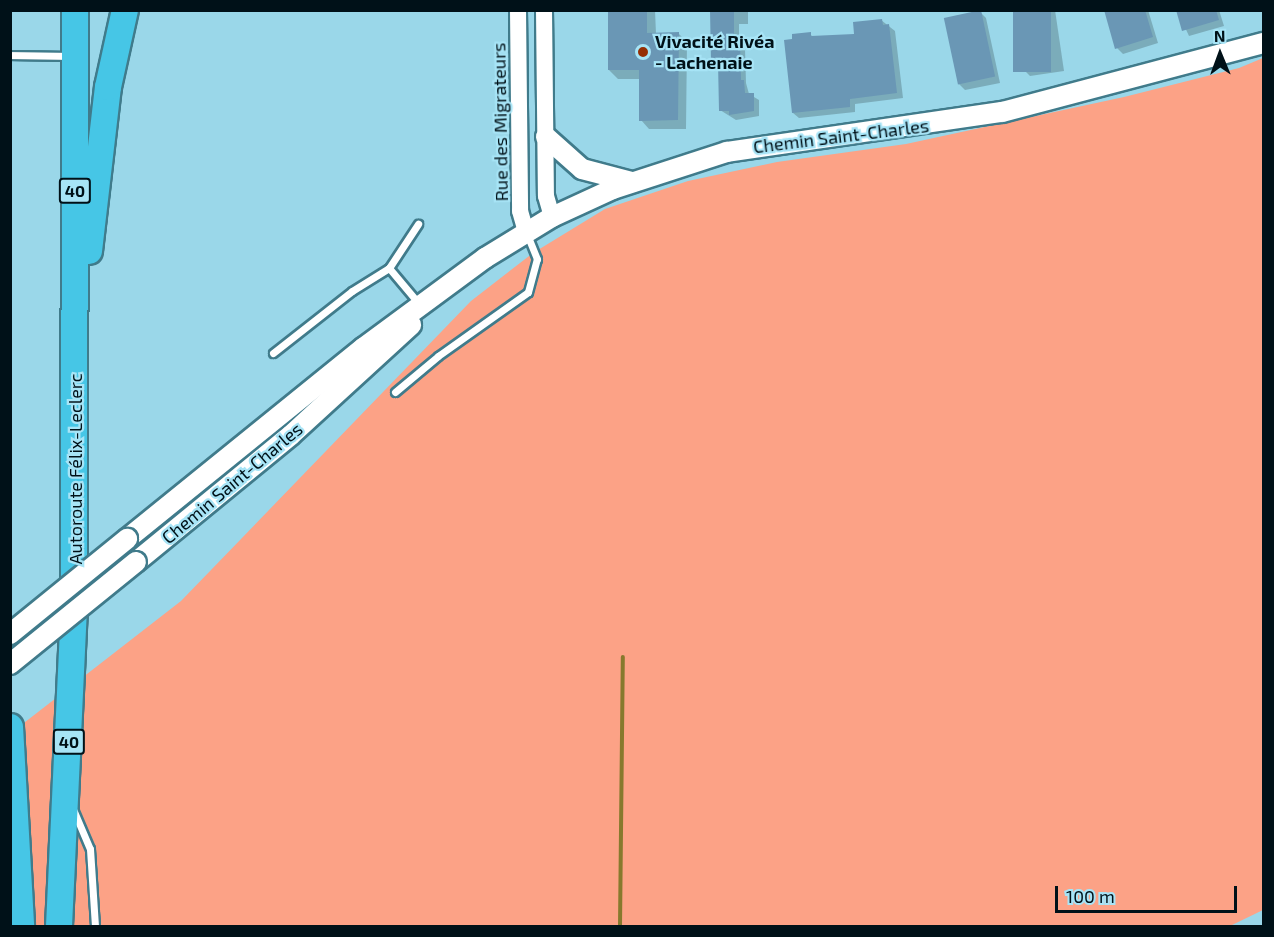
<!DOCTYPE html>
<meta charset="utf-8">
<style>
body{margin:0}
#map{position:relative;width:1274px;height:937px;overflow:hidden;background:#9ad7e9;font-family:"Exo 2",sans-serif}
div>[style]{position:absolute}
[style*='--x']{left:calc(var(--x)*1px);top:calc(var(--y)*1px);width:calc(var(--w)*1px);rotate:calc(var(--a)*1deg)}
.green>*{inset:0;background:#fca286}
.shadow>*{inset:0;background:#0003}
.stream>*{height:4px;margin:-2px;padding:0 2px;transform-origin:2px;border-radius:2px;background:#87792d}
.building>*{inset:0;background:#6a97b5;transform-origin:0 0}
.roads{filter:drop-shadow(2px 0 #407b8b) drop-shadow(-2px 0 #407b8b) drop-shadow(0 2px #407b8b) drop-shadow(0 -2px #407b8b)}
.service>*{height:7px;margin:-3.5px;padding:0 3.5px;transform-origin:3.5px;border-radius:3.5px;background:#fff}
.tertiary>*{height:16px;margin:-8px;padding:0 8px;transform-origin:8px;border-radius:8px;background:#fff}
.secondary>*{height:20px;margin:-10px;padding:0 10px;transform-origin:10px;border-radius:10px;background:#fff}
.motorway>*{height:26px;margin:-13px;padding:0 13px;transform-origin:13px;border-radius:13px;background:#46c6e6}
.bridges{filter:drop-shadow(2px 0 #407b8b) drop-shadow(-2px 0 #407b8b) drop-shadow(0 2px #407b8b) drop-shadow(0 -2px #407b8b)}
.secondary-bridge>*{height:20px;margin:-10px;padding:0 10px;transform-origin:10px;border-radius:10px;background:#fff}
.dots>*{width:16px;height:16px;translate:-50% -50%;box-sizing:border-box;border:3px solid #a7e4f6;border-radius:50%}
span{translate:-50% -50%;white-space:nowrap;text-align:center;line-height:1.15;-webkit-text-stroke:4.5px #a7e4f6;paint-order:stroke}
.shield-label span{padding:2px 4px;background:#a7e4f6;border:2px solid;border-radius:4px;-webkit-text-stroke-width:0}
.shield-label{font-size:16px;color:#001118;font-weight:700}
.poi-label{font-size:18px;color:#001118;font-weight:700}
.left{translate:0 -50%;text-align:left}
.street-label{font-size:18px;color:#001118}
.frame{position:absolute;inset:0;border:12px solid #001118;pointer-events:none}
.north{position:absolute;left:1190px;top:24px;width:60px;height:60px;-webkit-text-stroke:4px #a7e4f6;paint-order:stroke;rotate:359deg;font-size:16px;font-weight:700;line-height:24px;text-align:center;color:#001118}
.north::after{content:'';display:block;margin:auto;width:21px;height:27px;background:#001118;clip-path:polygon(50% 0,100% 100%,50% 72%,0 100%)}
.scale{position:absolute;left:1055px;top:886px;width:182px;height:27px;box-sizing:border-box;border:3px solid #001118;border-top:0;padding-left:8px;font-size:18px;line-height:21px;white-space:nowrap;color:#001118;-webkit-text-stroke:4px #a7e4f6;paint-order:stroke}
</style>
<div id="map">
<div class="green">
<i style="clip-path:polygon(1263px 58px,1263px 910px,1230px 926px,11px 926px,11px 733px,181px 601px,471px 301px,533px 253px,605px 209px,688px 181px,777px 162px,906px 144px,1124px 97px,1239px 68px)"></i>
</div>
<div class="shadow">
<i style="clip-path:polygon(609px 10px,655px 10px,656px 34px,678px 33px,687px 42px,686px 129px,649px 129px,641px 120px,641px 79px,618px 79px,609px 70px)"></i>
<i style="clip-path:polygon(712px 10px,748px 10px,748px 24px,739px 24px,739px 42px,745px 48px,746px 83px,749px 94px,759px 100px,759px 116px,736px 120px,720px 110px,720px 67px,712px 61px)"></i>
<i style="clip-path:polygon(1015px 10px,1055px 10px,1064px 71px,1030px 76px,1024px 70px)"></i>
<i style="clip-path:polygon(1105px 10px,1148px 10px,1158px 43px,1123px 54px,1117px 48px)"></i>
<i style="clip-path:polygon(1177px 10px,1219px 10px,1224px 26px,1189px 36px)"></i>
<i style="clip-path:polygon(980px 12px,986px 18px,1000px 83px,965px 90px,959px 84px)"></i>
<i style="clip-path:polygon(881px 20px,895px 31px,903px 98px,855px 104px,855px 112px,799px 118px,793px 113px,810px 34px,814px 38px,856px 35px)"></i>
</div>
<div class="stream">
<i style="--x:620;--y:926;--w:269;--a:-89.4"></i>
</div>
<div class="building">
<i style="clip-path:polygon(608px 10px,647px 10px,647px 33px,679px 32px,678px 120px,639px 121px,639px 70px,608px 70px)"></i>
<i style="clip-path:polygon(710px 10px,734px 10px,734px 41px,740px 41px,741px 80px,744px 80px,745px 93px,754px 93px,754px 111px,729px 115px,729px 111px,719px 111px,718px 62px,711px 62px)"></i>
<i style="left:981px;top:10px;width:68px;height:38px;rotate:78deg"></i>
<i style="left:1013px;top:10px;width:38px;height:62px"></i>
<i style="clip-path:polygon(1104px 10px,1145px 10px,1153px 37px,1115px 49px)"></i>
<i style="clip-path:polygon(1176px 10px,1216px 10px,1219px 20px,1182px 31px)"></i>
<i style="clip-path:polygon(882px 19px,883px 25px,889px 24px,897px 93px,850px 99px,850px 107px,792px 113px,784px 40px,792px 39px,792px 34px,811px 32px,811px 36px,854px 34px,853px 22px)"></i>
</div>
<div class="roads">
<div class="service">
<i style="--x:10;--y:55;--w:60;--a:1"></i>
<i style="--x:389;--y:268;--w:48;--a:50"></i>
<i style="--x:273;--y:353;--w:100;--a:-38.1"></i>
<i style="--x:352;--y:291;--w:44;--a:-31.9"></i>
<i style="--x:389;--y:268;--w:53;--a:-56.6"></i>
<i style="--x:395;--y:392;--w:56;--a:-39.9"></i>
<i style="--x:438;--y:356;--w:110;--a:-35.4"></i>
<i style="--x:528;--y:292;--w:34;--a:-75"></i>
<i style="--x:537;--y:259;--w:27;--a:-112"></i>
<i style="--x:73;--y:809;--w:43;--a:67"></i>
<i style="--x:90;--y:849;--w:77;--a:86.3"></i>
</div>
<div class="tertiary">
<i style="--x:518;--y:10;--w:201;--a:89.4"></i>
<i style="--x:520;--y:211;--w:22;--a:74"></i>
<i style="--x:544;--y:10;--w:186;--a:89.4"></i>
<i style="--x:546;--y:196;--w:22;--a:74"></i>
</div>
<div class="secondary">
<i style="--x:546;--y:137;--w:48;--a:41.6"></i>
<i style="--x:582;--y:169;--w:52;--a:14.6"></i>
<i style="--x:127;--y:539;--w:304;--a:-39"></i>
<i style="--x:363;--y:348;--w:152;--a:-36.4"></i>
<i style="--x:485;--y:258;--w:79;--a:-31.5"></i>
<i style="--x:552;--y:217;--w:67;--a:-24.7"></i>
<i style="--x:613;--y:189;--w:120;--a:-18"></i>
<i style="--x:727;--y:152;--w:278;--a:-8.3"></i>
<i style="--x:1002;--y:112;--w:271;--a:-14.8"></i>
<i style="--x:136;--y:562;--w:200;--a:-39.3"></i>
<i style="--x:291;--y:435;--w:163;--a:-42.5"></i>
</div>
<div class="motorway">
<i style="--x:89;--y:251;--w:165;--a:-83.4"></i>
<i style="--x:108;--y:87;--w:79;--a:-77.6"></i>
<i style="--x:10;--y:727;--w:199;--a:86.8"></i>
<i style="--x:59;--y:926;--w:316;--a:-87.3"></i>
<i style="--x:74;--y:610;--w:600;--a:-89.9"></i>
</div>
</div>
<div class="bridges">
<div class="secondary-bridge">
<i style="--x:10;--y:634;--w:151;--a:-39.1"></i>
<i style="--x:10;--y:664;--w:162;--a:-39"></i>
</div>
</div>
<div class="dots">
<i style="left:643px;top:52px;background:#952f05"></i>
</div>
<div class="shield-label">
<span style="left:75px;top:191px">40</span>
<span style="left:69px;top:742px">40</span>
</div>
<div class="poi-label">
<span class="left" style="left:655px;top:52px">Vivacité Rivéa<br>- Lachenaie</span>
</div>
<div class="street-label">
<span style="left:500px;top:122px;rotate:-91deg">Rue des Migrateurs</span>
<span style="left:841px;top:136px;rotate:-7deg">Chemin Saint-Charles</span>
<span style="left:75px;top:469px;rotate:-90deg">Autoroute Félix-Leclerc</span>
<span style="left:232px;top:483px;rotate:-40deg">Chemin Saint-Charles</span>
</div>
<div class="frame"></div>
<div class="north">N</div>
<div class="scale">100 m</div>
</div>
